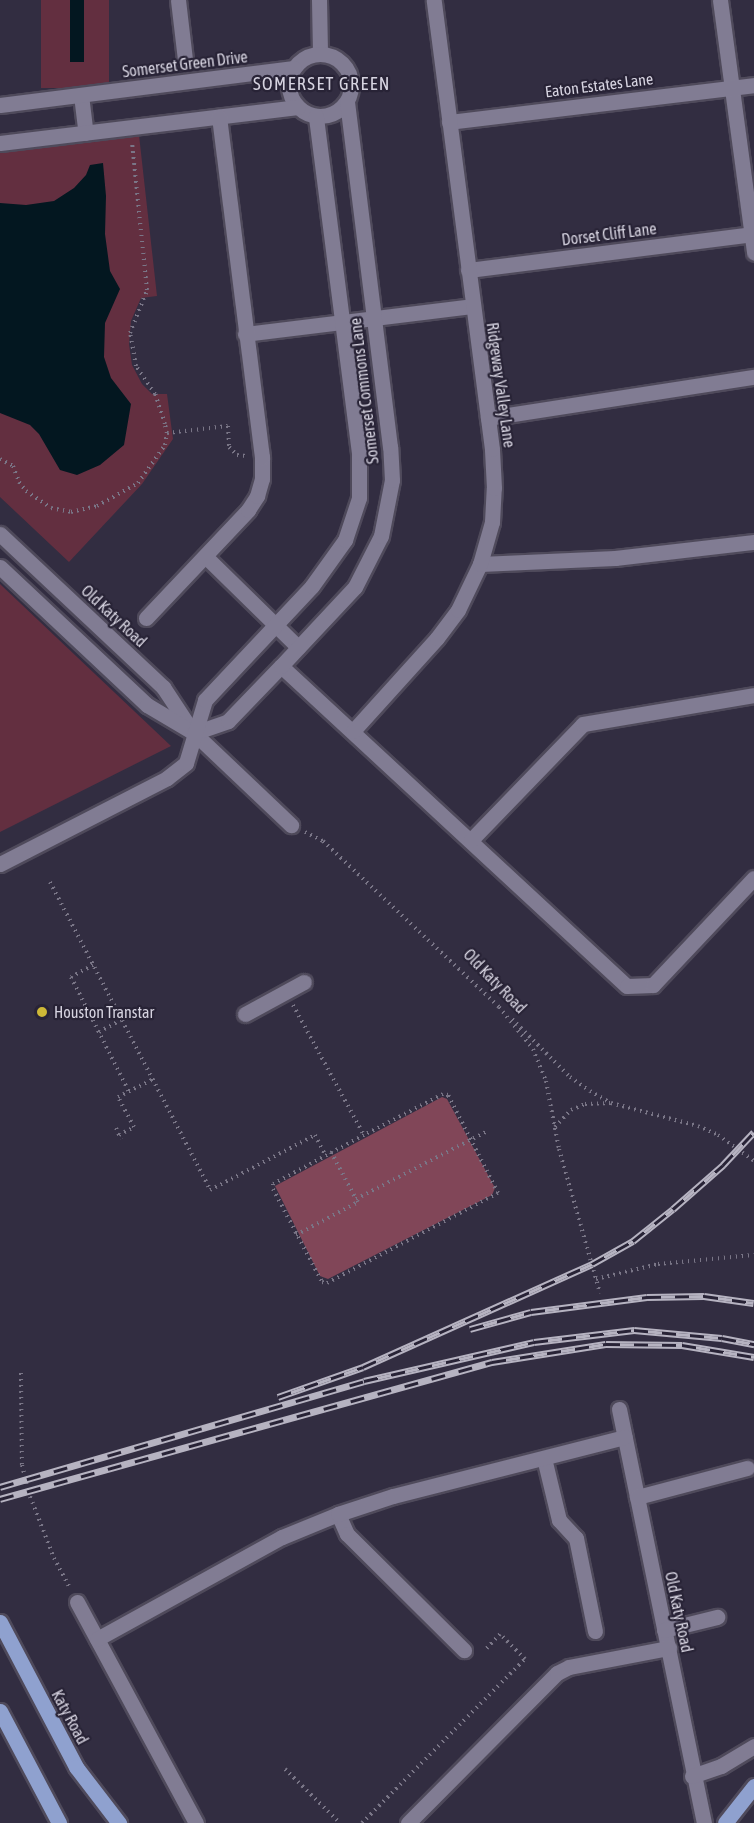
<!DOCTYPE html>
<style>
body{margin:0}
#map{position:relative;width:754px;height:1823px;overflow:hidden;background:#322d41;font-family:"Asap Condensed",sans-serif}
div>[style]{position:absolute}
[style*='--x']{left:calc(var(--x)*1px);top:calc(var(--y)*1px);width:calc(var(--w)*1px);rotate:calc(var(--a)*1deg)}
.green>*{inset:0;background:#632f40;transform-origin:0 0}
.forest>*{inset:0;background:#814658}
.water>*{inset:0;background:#031720;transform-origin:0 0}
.path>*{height:4px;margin-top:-2px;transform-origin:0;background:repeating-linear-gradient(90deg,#7a7687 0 1.5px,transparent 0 6px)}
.roads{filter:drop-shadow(2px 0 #4f4a5b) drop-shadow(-2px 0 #4f4a5b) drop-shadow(0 2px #4f4a5b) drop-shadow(0 -2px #4f4a5b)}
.minor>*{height:15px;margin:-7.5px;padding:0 7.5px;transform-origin:7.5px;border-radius:7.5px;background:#817c93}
.minor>.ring{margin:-7.5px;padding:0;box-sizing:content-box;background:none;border:15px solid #817c93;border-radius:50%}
.major>*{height:15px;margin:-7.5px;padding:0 7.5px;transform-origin:7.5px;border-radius:7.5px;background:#8fa1cf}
.rail>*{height:7px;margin-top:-3.5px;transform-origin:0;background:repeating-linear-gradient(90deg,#282336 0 14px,#b6b3c1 0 28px);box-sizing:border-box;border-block:2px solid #b6b3c1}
.dots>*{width:16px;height:16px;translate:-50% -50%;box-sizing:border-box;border:3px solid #282336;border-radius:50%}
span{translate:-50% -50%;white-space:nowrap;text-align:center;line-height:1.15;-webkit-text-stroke:4.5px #282336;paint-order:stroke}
.street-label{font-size:16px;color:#d7d4e1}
.poi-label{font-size:16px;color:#d7d4e1}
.left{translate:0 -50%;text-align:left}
.neighbourhood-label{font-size:18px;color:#d7d4e1;letter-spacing:1.5px}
</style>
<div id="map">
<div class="green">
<i style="left:41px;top:0;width:68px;height:88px"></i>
<i style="clip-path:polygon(139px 135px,157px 296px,141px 298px,131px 321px,129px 344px,132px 365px,142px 384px,152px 394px,167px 394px,173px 439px,142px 484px,69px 562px,0 497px,0 153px)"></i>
<i style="clip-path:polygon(0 584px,171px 746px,0 832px)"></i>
</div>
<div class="forest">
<i style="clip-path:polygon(442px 1097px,447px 1099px,495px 1188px,492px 1195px,328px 1279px,320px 1276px,275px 1186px)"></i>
</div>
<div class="water">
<i style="left:70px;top:0;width:14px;height:62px"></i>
<i style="clip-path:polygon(103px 163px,106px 196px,105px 234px,110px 271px,120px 289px,105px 323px,104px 357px,111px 378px,131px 404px,124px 445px,100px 465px,77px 475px,60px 470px,39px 434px,30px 425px,0 413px,0 203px,26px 205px,54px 201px,74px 188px,86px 175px,90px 165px)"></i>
</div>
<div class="path">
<i style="--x:167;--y:433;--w:61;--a:-6.5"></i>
<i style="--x:228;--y:426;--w:21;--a:87"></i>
<i style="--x:229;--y:447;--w:11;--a:45"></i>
<i style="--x:237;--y:455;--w:9;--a:6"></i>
<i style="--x:0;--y:459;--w:15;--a:28"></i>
<i style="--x:13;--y:466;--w:17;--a:69"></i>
<i style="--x:19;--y:482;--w:11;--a:52"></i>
<i style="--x:26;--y:491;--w:30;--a:34"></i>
<i style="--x:51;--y:508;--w:20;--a:11"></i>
<i style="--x:71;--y:512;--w:27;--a:-13"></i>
<i style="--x:97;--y:506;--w:47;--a:-29.3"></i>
<i style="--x:138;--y:483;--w:47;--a:-54.6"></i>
<i style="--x:165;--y:445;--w:12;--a:-81"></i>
<i style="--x:167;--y:433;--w:9;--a:-103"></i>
<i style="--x:165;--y:424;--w:32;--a:-108"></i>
<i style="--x:155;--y:394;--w:34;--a:-124"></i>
<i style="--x:136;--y:366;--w:34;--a:-100"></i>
<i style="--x:130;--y:333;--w:46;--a:-68.4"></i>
<i style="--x:147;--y:290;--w:148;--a:-95.8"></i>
<i style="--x:305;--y:832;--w:20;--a:27"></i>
<i style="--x:323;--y:841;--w:242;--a:43.3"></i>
<i style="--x:499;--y:1007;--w:54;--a:51"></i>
<i style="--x:533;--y:1049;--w:35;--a:68"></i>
<i style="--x:546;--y:1081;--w:69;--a:79.2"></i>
<i style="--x:559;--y:1149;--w:150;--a:74.1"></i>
<i style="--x:50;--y:882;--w:347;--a:62.5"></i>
<i style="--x:210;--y:1190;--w:119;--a:-27.6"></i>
<i style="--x:315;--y:1135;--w:22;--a:63"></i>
<i style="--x:93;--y:965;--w:25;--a:151"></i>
<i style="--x:71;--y:977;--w:129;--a:63.2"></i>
<i style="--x:293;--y:1005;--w:148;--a:61.4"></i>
<i style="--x:364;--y:1135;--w:103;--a:151.7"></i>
<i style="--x:273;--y:1184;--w:5;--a:90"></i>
<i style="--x:273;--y:1189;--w:105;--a:62.2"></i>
<i style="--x:322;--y:1282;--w:5;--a:11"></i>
<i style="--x:327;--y:1283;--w:193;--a:-27.8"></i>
<i style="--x:498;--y:1193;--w:110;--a:-117"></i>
<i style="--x:448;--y:1095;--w:5;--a:-169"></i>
<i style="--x:443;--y:1094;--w:89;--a:152.6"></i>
<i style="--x:512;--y:1019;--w:82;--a:45"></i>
<i style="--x:570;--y:1077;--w:24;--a:35"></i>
<i style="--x:590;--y:1091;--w:24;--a:30"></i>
<i style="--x:611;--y:1103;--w:90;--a:14.8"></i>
<i style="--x:698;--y:1126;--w:22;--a:24"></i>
<i style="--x:718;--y:1135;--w:44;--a:35.8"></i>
<i style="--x:99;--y:1032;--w:25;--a:-29"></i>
<i style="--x:555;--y:1127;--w:23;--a:-47"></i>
<i style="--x:571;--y:1110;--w:15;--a:-23"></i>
<i style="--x:585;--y:1104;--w:26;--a:-2"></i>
<i style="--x:116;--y:1128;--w:12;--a:66"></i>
<i style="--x:119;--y:1135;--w:17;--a:-28"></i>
<i style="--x:134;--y:1127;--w:34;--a:-118"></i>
<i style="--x:118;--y:1097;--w:38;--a:-27"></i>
<i style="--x:331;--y:1152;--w:53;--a:62"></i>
<i style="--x:296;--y:1235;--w:70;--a:-28"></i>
<i style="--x:358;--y:1202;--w:4;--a:-124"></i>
<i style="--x:356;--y:1199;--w:146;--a:-27.3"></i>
<i style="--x:596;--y:1279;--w:64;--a:-13.6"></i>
<i style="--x:658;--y:1264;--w:96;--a:-5.4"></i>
<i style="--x:21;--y:1373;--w:92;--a:89.4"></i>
<i style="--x:22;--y:1465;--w:27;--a:77"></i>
<i style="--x:28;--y:1491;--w:72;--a:68.8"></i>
<i style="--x:54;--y:1558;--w:34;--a:62"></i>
<i style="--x:285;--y:1769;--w:77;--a:44.5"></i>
<i style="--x:362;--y:1823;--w:231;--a:-45.2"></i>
<i style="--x:525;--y:1659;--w:35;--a:-135"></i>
<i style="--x:500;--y:1634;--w:21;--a:133"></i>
</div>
<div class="roads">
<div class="minor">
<i style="--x:178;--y:0;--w:60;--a:83.3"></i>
<i style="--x:319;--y:0;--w:54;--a:88.9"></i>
<i style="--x:720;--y:0;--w:255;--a:82.3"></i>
<i class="ring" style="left:289px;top:54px;width:47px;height:47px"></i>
<i style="--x:81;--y:95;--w:38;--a:83"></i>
<i style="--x:0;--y:105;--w:296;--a:-7.2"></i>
<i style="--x:449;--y:122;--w:307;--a:-6.9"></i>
<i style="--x:0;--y:143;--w:300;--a:-6.9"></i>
<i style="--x:468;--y:270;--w:288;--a:-7.2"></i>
<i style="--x:245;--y:334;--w:229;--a:-7"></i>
<i style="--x:488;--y:418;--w:269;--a:-8.8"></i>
<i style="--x:0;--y:534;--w:224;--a:43.2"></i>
<i style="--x:163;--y:687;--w:49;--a:56.6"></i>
<i style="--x:206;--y:557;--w:129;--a:44.4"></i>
<i style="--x:480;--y:564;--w:135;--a:-2.5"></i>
<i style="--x:615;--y:558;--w:140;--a:-6.6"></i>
<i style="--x:0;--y:567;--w:202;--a:43.2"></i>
<i style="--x:147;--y:705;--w:55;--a:30.8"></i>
<i style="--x:194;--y:733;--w:134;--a:43.5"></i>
<i style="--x:146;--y:618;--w:149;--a:-46.6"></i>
<i style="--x:248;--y:510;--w:17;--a:-57"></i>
<i style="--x:257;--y:496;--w:18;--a:-74"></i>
<i style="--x:262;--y:479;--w:22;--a:-90"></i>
<i style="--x:262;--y:457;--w:343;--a:-97.2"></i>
<i style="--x:281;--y:666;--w:471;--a:42.8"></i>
<i style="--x:627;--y:986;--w:26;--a:-2"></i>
<i style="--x:653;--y:985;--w:147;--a:-46.7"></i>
<i style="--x:353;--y:731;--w:125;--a:-47.9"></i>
<i style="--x:437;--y:638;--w:35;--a:-53"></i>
<i style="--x:458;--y:610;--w:51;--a:-64.4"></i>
<i style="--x:480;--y:564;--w:44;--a:-74.1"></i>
<i style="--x:492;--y:522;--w:34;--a:-87"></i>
<i style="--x:494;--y:488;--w:39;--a:-93"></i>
<i style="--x:492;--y:449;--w:453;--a:-97.4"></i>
<i style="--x:194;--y:733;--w:36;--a:-19"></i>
<i style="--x:228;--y:721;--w:76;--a:-46.1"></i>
<i style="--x:281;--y:666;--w:108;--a:-46.9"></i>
<i style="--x:355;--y:587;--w:57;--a:-63"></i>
<i style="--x:381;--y:536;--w:57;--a:-78.9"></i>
<i style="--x:392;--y:480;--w:33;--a:-93"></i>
<i style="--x:390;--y:447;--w:348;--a:-97.1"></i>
<i style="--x:471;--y:840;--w:161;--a:-46"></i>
<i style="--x:583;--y:724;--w:173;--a:-9.6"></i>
<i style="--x:0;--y:864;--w:188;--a:-27.2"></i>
<i style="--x:167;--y:778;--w:24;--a:-38"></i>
<i style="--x:186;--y:763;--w:66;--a:-73.2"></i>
<i style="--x:205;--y:700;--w:156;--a:-46.8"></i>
<i style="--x:312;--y:586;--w:57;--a:-54.3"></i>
<i style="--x:345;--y:540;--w:44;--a:-71.6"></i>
<i style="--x:359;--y:498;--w:45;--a:-90"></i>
<i style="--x:359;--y:453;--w:340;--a:-97.3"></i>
<i style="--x:245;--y:1014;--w:67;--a:-28.5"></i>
<i style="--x:619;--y:1409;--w:423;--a:78.4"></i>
<i style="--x:544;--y:1458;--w:64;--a:76.4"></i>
<i style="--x:559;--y:1520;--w:25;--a:47"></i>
<i style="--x:576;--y:1538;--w:95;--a:78.5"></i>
<i style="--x:637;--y:1497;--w:114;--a:-14.8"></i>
<i style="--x:338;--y:1514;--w:22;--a:66"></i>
<i style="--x:347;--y:1534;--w:165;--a:44.8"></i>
<i style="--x:77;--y:1602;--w:251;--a:61.7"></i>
<i style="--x:664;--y:1630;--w:55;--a:-13.8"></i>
<i style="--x:97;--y:1639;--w:211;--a:-28.9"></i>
<i style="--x:282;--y:1537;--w:61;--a:-22.3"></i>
<i style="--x:338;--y:1514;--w:58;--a:-18.1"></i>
<i style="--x:393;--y:1496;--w:239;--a:-14.3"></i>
<i style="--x:692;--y:1776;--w:31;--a:-19"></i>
<i style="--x:721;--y:1766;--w:39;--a:-31"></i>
<i style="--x:408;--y:1823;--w:211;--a:-45.2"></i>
<i style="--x:557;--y:1673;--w:13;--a:-27"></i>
<i style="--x:569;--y:1667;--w:102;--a:-10.8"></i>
</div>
<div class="major">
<i style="--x:0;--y:1622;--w:164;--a:62.3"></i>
<i style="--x:76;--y:1767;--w:71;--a:52.5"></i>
<i style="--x:0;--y:1711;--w:127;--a:62.2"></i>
<i style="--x:725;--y:1823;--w:47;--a:-51.9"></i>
</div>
</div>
<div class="rail">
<i style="--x:470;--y:1329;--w:63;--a:-15.6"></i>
<i style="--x:531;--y:1312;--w:117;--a:-7.4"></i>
<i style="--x:647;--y:1297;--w:57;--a:-1"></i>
<i style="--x:704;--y:1296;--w:50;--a:8"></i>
<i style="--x:278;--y:1397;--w:90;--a:-19.4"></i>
<i style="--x:363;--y:1367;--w:251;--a:-24.2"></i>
<i style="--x:592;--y:1264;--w:47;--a:-29.3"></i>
<i style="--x:633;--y:1241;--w:51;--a:-38.7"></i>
<i style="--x:673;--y:1209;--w:67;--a:-41.3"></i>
<i style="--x:723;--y:1165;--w:45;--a:-46.8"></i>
<i style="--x:0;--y:1487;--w:379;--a:-16.2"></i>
<i style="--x:364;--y:1381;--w:174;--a:-12.9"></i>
<i style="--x:534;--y:1342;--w:101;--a:-6.8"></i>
<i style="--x:634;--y:1330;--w:88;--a:5.2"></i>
<i style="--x:722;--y:1338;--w:33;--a:11"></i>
<i style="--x:0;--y:1499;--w:511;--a:-15.56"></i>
<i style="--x:492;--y:1362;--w:115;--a:-9"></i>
<i style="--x:606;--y:1344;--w:76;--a:0.8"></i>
<i style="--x:682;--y:1345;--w:73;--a:9.5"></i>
</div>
<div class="dots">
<i style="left:42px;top:1012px;background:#ceb837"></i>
</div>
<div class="street-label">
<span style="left:185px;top:64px;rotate:-7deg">Somerset Green Drive</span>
<span style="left:599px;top:85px;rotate:-7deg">Eaton Estates Lane</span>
<span style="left:609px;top:234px;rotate:-7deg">Dorset Cliff Lane</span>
<span style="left:501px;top:385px;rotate:82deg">Ridgeway Valley Lane</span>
<span style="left:364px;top:391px;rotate:-97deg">Somerset Commons Lane</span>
<span style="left:114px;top:616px;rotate:43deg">Old Katy Road</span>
<span style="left:495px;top:981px;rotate:46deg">Old Katy Road</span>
<span style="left:679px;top:1612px;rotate:78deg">Old Katy Road</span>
<span style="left:70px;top:1717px;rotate:62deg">Katy Road</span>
</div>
<div class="poi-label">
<span class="left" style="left:54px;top:1012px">Houston Transtar</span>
</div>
<div class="neighbourhood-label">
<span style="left:322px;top:84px">SOMERSET GREEN</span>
</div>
</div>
